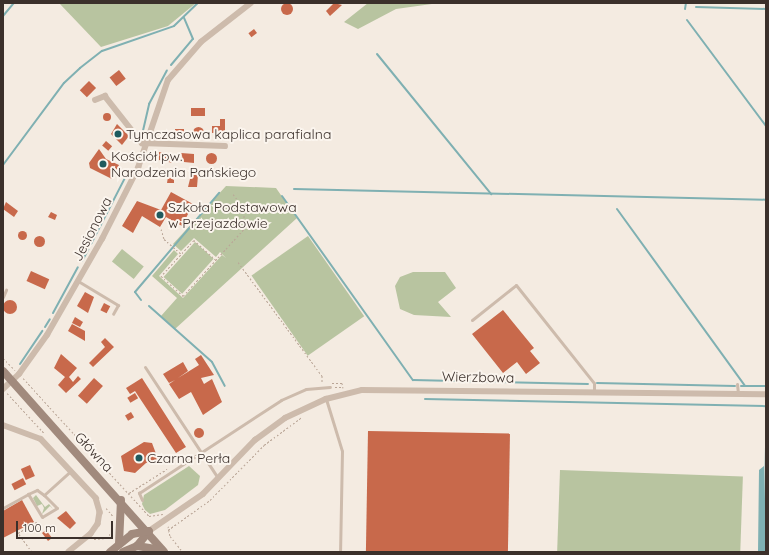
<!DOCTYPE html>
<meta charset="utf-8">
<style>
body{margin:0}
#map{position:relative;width:769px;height:555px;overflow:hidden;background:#f4ebe1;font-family:Quicksand,sans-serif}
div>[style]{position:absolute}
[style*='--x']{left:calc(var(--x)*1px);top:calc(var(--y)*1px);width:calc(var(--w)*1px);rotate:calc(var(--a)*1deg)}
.green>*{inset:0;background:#b8c4a0;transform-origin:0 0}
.water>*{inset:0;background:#7fb0b2}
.stream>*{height:2px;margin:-1px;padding:0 1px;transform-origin:1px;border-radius:1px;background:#7fb0b2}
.building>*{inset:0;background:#c8694b;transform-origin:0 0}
.round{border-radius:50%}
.path>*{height:1px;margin-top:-0.5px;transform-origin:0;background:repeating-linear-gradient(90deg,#b9a596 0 2px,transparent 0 4px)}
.lane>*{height:3px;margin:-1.5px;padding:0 1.5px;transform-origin:1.5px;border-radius:1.5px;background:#cdbbac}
.street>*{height:5.5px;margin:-2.75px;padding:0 2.75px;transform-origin:2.75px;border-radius:2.75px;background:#cdbbac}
.secondary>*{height:8px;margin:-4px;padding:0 4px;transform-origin:4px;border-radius:4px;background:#a18a7d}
.dots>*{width:11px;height:11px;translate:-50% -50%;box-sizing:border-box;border:2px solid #fbf5ee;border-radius:50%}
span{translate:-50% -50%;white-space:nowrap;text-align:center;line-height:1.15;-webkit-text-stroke:4px #fbf5ee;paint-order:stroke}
.poi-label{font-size:14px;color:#3b302b}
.left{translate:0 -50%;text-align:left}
.street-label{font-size:14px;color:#3b302b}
.frame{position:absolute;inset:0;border:4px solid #3b302b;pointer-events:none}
.scale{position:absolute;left:16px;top:521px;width:97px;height:18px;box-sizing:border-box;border:2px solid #3b302b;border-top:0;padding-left:5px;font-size:12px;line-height:14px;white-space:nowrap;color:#3b302b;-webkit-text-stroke:3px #fbf5ee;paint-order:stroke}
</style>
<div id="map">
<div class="green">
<i style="clip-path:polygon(59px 3px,196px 3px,168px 26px,101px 47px)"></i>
<i style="clip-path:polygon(368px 3px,439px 3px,396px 9px,358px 29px,344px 22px)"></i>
<i style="clip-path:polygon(226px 186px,276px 188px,297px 218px,175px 329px,161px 316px,177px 298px,152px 276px,174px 250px,178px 254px,159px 276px,183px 298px,222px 255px,226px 258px,220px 252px,216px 257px,194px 238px,181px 251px,173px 244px)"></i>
<i style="left:308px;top:236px;width:98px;height:69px;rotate:55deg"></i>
<i style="left:195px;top:242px;width:25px;height:47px;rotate:42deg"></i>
<i style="left:122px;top:249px;width:28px;height:16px;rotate:39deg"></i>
<i style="clip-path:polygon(413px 272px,445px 272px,456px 288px,438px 302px,451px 317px,414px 315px,400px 309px,395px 286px,400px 277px)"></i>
<i style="clip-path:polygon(189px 466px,200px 476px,198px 485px,165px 510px,150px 514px,145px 510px,142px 504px,144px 495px)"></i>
<i style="left:560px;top:470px;width:183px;height:82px;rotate:2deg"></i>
<i style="clip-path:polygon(36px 495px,45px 507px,49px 504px,53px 509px,50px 506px,42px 514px,44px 508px,42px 504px,37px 506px,33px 498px)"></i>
</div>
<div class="water">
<i style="clip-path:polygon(764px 446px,766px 552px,758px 552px,759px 470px,764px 466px)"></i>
</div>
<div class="stream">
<i style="--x:696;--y:7;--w:70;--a:1.6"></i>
<i style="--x:685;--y:9;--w:6;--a:-81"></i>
<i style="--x:3;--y:16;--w:17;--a:-50"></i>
<i style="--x:687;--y:20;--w:132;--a:53.3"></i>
<i style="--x:377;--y:54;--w:181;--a:50.8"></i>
<i style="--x:171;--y:65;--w:34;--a:-50"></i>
<i style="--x:193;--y:39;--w:23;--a:-113"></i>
<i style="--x:142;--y:135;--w:32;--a:-77"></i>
<i style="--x:149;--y:104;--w:38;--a:-62"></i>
<i style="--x:3;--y:165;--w:102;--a:-53.4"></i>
<i style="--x:64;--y:83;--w:22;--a:-43"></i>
<i style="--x:80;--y:68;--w:28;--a:-38"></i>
<i style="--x:102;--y:51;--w:76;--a:-19.1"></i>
<i style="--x:174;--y:26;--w:33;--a:-44"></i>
<i style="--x:294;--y:189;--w:472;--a:1.3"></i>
<i style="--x:282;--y:196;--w:226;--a:54.6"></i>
<i style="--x:413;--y:380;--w:175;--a:1.3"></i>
<i style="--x:617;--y:209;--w:218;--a:54.1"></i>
<i style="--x:91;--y:244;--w:76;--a:-62.8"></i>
<i style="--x:82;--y:261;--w:13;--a:-61"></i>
<i style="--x:141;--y:300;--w:10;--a:-127"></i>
<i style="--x:135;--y:292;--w:130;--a:-49.7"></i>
<i style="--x:149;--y:306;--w:84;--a:41.6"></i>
<i style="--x:212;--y:362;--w:27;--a:62"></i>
<i style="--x:53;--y:313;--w:52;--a:-61.5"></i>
<i style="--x:45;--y:327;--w:9;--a:-58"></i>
<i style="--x:20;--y:364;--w:40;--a:-56"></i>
<i style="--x:597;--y:383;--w:138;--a:1.2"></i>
<i style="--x:741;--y:386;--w:25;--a:0"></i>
<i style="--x:425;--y:399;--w:341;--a:1.2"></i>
</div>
<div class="building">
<i class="round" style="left:281px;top:3px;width:12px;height:12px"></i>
<i style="clip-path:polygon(334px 3px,342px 5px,330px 16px,326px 11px)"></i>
<i style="left:254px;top:29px;width:5px;height:7px;rotate:53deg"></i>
<i style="left:119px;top:70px;width:11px;height:12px;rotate:52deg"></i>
<i style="left:89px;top:81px;width:10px;height:13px;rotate:45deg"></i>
<i style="left:191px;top:108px;width:14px;height:8px"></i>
<i class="round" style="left:103px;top:113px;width:8px;height:8px"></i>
<i style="clip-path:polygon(220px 119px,225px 119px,225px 132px,212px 133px,212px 126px,220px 126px)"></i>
<i style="clip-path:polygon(117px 124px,129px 136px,122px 145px,111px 134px)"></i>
<i class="round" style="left:192.5px;top:126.5px;width:11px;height:11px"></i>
<i style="left:175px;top:129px;width:9px;height:9px"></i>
<i style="left:106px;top:141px;width:8px;height:6px;rotate:40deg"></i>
<i style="clip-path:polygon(99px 149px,106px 159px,119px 165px,112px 179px,90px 168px,89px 163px)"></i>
<i style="clip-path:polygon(159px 152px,173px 154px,173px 163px,159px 160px)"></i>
<i class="round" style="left:205.5px;top:152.5px;width:11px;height:11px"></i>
<i style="clip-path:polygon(181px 153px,194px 154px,194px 163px,184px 162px)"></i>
<i style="clip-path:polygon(191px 175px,198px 175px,197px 187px,188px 187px)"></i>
<i style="clip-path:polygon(168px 177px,174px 180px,174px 183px,167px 183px)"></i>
<i style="clip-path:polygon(171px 192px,193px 204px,182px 226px,166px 217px,160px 227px,142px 216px,133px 233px,122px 226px,137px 201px,161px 210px)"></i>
<i style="clip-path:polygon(6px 202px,18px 211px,14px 217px,3px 209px)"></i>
<i style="clip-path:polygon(51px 212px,57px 215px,55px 220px,48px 217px)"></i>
<i class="round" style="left:17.5px;top:230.5px;width:9px;height:9px"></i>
<i class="round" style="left:33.5px;top:235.5px;width:11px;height:11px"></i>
<i style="left:31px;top:271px;width:20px;height:11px;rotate:24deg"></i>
<i style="clip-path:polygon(85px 292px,94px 297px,88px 313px,77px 306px)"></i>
<i class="round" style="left:3px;top:300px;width:14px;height:14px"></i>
<i style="left:104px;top:303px;width:7px;height:8px;rotate:27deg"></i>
<i style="clip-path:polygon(503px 310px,534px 348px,530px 351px,540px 363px,526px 374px,517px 362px,503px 373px,472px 334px)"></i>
<i style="clip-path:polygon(75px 317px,83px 322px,80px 327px,72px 323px)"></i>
<i style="clip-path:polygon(72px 324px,85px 331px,85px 341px,68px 331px)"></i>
<i style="clip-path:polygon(105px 338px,114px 347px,93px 367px,89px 363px,105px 347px,101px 342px)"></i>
<i style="clip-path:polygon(61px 354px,77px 368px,69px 377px,73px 382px,78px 376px,81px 379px,66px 393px,58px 385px,65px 377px,54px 368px)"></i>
<i style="clip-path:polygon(201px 355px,214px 375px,201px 378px,204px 384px,212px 379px,222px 402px,203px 415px,191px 392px,179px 399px,169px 384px,175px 380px,169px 383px,163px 374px,183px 362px,188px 371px,178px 378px,199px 365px,195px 359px)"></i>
<i style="left:94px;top:378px;width:12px;height:24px;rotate:42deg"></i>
<i style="clip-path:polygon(142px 378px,186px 447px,176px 453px,135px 391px,130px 394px,126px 388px)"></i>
<i style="left:135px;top:393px;width:6px;height:9px;rotate:59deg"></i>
<i style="left:131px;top:412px;width:6px;height:7px;rotate:59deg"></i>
<i class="round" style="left:194px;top:428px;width:10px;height:10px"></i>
<i style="left:368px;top:431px;width:142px;height:121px;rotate:1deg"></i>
<i style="clip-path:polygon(144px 442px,152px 443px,158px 459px,146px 463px,135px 473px,124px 471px,121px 456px)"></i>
<i style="left:30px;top:465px;width:12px;height:10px;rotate:66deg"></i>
<i style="left:23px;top:478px;width:7px;height:13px;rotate:63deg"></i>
<i style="clip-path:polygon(22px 500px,34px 522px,3px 538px,3px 511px)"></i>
<i style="clip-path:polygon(66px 511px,76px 523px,70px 529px,57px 518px)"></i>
<i style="left:46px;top:530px;width:10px;height:5px;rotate:53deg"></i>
</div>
<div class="path">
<i style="--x:233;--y:194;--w:18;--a:52"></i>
<i style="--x:161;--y:229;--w:10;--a:73"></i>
<i style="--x:164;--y:239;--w:23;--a:41"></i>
<i style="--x:216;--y:260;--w:30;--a:-138"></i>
<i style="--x:194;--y:240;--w:49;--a:132.5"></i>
<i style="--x:161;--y:276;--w:30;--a:42"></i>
<i style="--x:183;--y:296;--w:91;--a:-47.7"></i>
<i style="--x:244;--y:229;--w:22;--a:-90"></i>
<i style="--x:238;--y:262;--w:142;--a:53.6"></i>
<i style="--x:322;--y:376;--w:6;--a:90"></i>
<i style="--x:3;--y:358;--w:17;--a:45"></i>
<i style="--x:23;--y:378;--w:187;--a:47.6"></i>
<i style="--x:149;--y:516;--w:14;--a:-8"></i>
<i style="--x:332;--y:383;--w:10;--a:0"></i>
<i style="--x:342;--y:383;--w:5;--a:79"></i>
<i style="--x:335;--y:387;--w:6;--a:0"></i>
<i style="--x:7;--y:393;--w:54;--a:47.2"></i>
<i style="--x:129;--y:493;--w:45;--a:-32.3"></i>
<i style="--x:106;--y:508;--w:11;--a:49"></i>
<i style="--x:168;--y:526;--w:10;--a:79"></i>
<i style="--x:170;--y:536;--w:21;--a:51"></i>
<i style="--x:168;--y:530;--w:52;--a:-35.5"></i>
<i style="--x:210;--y:500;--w:77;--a:-45.5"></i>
<i style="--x:264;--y:445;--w:47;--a:-36.4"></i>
<i style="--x:94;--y:539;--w:12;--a:-5"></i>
<i style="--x:106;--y:538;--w:8;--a:-45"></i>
<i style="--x:32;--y:552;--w:24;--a:-126"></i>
<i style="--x:18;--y:533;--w:23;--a:-31"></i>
</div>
<div class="lane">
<i style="--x:78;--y:281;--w:47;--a:31"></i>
<i style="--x:118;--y:305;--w:10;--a:119"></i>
<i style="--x:3;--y:297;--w:8;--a:-67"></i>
<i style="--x:472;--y:320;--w:56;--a:-38.5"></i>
<i style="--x:516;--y:285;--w:125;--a:51.5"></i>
<i style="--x:594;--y:383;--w:8;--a:90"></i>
<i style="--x:145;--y:367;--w:133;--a:56.7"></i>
<i style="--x:737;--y:384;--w:10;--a:84"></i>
<i style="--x:326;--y:399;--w:54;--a:72.9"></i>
<i style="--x:342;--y:451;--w:101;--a:91.1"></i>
<i style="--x:44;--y:495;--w:18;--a:45"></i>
<i style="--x:57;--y:508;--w:17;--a:149"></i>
<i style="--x:42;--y:517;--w:27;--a:-121"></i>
<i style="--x:28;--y:494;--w:10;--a:-24"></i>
<i style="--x:37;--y:490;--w:9;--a:36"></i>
<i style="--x:44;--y:495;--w:36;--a:-42"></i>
<i style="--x:142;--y:500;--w:8;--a:-113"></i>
<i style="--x:139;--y:493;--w:170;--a:-33.2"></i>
<i style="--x:281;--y:400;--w:27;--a:-24"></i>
<i style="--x:306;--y:389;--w:24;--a:-5"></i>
<i style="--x:3;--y:508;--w:29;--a:-29"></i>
</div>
<div class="street">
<i style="--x:95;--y:100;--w:11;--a:-22"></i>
<i style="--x:105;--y:96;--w:60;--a:51.8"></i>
<i style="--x:142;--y:143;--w:83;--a:2.1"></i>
<i style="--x:3;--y:389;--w:22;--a:-43"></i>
<i style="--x:19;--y:374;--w:48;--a:-54.3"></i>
<i style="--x:47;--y:335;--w:111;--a:-60.2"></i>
<i style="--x:102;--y:239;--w:80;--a:-63.1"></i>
<i style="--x:138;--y:168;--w:93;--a:-71.2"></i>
<i style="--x:168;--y:80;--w:50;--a:-49"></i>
<i style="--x:201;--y:42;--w:63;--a:-38"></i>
<i style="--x:3;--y:425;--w:40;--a:20.2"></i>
<i style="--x:41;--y:439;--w:81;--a:47"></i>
<i style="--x:96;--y:498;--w:15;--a:74"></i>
<i style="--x:100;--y:512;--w:12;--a:99"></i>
<i style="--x:98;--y:524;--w:12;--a:125"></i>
<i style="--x:91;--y:534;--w:28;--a:141"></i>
<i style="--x:149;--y:531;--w:65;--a:-34.4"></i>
<i style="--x:203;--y:494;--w:75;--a:-46.1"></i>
<i style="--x:255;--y:440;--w:37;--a:-36"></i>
<i style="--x:285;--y:418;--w:45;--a:-24.9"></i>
<i style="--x:326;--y:399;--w:37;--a:-14"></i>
<i style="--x:362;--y:390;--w:404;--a:0.6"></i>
</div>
<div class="secondary">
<i style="--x:3;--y:371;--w:242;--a:48.3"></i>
<i style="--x:119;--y:544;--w:44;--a:-87.4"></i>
<i style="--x:137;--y:546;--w:19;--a:-51"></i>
<i style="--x:110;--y:552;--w:28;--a:-39"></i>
<i style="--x:132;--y:534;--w:17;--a:-10"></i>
<i style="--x:123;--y:552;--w:15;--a:-23"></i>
<i style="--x:137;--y:546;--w:25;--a:9"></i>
</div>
<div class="dots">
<i style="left:118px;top:134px;background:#1f5a5e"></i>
<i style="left:103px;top:164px;background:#1f5a5e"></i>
<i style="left:160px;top:215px;background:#1f5a5e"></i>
<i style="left:139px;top:458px;background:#1f5a5e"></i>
</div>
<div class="poi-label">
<span class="left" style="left:126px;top:134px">Tymczasowa kaplica parafialna</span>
<span class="left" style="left:111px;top:164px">Kościół pw.<br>Narodzenia Pańskiego</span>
<span class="left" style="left:168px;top:215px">Szkoła Podstawowa<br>w Przejazdowie</span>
<span class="left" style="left:147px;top:458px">Czarna Perła</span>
</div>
<div class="street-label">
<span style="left:92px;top:229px;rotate:-63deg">Jesionowa</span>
<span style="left:478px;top:377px;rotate:1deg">Wierzbowa</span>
<span style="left:94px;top:452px;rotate:47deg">Główna</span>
</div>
<div class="frame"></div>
<div class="scale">100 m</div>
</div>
